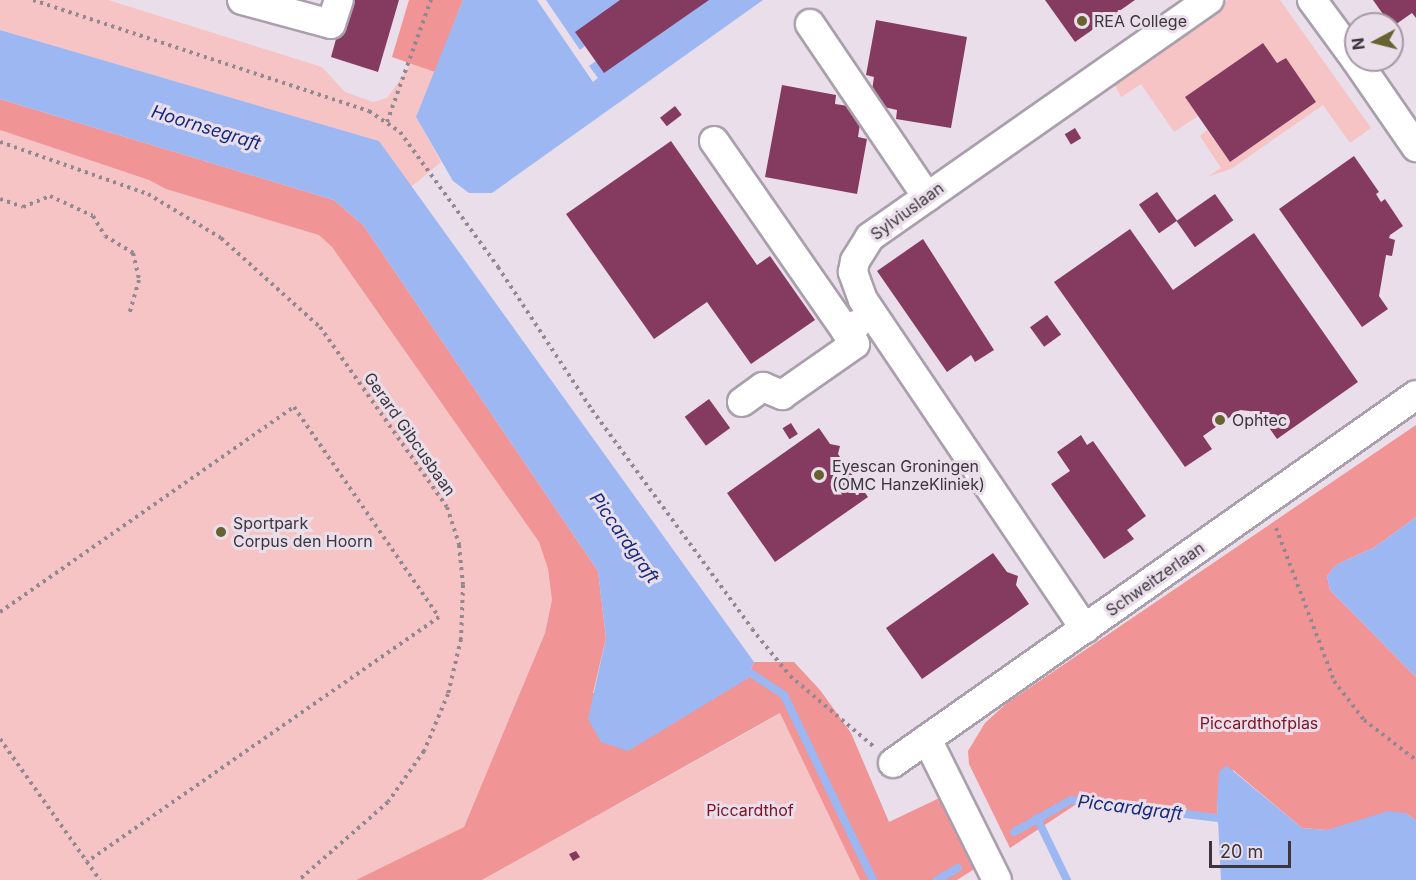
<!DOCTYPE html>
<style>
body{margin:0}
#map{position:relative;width:1416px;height:880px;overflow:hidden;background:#eadeeb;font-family:Inter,sans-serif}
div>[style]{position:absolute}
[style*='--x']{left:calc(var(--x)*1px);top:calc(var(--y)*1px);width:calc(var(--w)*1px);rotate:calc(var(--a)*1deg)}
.green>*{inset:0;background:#f6c4c4}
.forest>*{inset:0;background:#f09495}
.water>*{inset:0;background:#9db7f2}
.pier>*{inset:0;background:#eadeeb}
.stream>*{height:8px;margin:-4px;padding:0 4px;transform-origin:4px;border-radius:4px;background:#9db7f2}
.building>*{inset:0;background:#853b60;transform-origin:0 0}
.path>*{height:4px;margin-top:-2px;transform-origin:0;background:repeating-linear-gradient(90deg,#918891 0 3px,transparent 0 7.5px)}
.roads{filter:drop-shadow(2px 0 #aa9fac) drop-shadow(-2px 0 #aa9fac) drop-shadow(0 2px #aa9fac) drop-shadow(0 -2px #aa9fac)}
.minor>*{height:28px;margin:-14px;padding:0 14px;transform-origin:14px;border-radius:14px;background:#fff}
.dots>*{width:16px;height:16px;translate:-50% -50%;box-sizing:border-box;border:3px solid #eadeeb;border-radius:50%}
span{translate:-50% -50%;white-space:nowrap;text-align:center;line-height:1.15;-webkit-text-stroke:6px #eadeeb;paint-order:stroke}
.poi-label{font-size:16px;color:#3b363b}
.left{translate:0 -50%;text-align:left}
.street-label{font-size:16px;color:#3b363b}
.park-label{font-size:16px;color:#801325}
.water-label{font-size:18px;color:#142b7d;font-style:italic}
.north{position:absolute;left:1344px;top:12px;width:60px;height:60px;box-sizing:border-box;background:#eadeeb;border:2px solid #a49ba5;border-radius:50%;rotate:263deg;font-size:16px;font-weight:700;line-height:24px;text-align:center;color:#3b363b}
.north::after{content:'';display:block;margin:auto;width:21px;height:27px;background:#67622f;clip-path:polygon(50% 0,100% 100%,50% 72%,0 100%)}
.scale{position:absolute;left:1209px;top:841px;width:82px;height:27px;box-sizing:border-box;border:3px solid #3b363b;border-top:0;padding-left:8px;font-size:18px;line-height:21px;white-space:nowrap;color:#3b363b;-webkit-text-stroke:4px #eadeeb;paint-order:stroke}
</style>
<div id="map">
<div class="green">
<i style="clip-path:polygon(0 0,108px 0,322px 67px,345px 92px,373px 102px,387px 98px,412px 63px,435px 72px,416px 117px,441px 162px,411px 187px,379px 141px,0 30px)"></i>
<i style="clip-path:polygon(1228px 0,1280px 0,1371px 128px,1350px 143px,1323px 105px,1231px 169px,1207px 177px,1221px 168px,1200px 136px,1207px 130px,1230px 162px,1316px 102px,1286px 58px,1277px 63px,1263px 43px,1185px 97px,1198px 116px,1174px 132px,1141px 84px,1121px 97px,1112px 79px)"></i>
<i style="clip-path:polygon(0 130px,149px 180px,166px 189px,319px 234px,332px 247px,539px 542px,548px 569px,552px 601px,545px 633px,464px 827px,356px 880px,0 880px)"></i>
<i style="clip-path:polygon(781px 713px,860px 880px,482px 880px,737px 738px)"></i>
</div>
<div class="forest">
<i style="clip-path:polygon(409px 0,463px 0,435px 72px,392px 57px)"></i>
<i style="clip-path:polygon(0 99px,334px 200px,364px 226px,598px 571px,606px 638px,593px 693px,747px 679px,754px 662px,794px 662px,820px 690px,851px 733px,889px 822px,952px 792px,990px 859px,957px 880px,860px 880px,780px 713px,482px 880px,356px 880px,464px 827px,545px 633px,552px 600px,548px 569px,539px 542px,332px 247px,319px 235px,166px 189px,149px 180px,0 130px)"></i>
<i style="clip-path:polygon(1416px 425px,1416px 517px,1375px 547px,1336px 565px,1327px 576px,1330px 590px,1416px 677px,1416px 821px,1406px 813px,1327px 830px,1302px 828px,1233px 770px,1217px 802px,1218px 821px,1093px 803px,1075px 805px,1010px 848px,969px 764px,968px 751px,985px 723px,1007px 703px)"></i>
</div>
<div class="water">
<i style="clip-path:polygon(463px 0,763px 0,492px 193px,469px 193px,453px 181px,416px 117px)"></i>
<i style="clip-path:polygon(0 30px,379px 141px,754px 662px,747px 679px,628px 751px,601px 742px,588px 719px,606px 638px,598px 571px,364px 226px,334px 200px,0 99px)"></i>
<i style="clip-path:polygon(1416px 517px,1416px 677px,1330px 590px,1327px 576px,1336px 565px,1375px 547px)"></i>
<i style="clip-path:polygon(1227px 766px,1302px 828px,1327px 830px,1388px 811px,1406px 813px,1416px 821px,1416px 880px,1221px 880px,1217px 802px,1219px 771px)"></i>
</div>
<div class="pier">
<i style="clip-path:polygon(537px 0,546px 0,580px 50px,585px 46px,596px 61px,589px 66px,598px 78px,593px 82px)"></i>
</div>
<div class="stream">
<i style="--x:743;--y:668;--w:49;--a:33.4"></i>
<i style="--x:784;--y:695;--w:205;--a:64.3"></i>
<i style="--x:1037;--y:818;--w:69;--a:64.2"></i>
<i style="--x:1014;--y:832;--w:65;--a:-29.3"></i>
<i style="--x:1071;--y:800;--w:148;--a:7"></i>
<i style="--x:937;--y:880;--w:24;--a:-30"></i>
</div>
<div class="building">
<i style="clip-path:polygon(347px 0,399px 0,378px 72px,331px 57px)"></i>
<i style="clip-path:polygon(620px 0,709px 0,604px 73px,575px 32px)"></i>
<i style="clip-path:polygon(1045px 0,1135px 0,1075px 42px)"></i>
<i style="clip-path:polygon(1373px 0,1416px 0,1416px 18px,1412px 13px,1392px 27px)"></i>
<i style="clip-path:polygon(876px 20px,967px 37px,951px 128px,896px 119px,897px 110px,884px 107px,872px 90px,874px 77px,866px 75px)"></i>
<i style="clip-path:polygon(1263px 43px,1277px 63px,1286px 58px,1316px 102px,1230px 162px,1185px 97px)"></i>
<i style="clip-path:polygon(782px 85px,836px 95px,835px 104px,848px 106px,860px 124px,858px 137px,867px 139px,857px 194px,765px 177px)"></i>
<i style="left:675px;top:106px;width:11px;height:19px;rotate:52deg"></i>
<i style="left:1075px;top:128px;width:12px;height:12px;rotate:59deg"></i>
<i style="clip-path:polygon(671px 141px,757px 265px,770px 256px,815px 320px,751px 364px,707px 302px,654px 339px,566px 214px)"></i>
<i style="clip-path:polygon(1354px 156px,1379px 192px,1376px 194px,1381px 202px,1385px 199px,1403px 226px,1390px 235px,1389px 238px,1395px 240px,1392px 256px,1386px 255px,1379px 296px,1388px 309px,1362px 327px,1279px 209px)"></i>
<i style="left:1157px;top:192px;width:35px;height:22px;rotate:55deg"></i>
<i style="left:1215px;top:194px;width:32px;height:47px;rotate:55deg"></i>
<i style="clip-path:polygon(1130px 229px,1173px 290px,1254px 233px,1358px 382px,1277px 439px,1258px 412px,1240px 410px,1203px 436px,1212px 449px,1185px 467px,1054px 282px)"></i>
<i style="clip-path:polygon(923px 239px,994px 350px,975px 362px,971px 355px,947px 372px,877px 271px)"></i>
<i style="left:1047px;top:315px;width:24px;height:21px;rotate:54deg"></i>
<i style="left:709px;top:399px;width:36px;height:30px;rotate:54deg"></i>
<i style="left:791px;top:423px;width:13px;height:10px;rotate:58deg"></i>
<i style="clip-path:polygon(819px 428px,830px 444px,840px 446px,838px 454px,868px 497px,775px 562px,727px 493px)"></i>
<i style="clip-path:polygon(1081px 435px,1087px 445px,1093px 441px,1146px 516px,1127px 530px,1134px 539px,1104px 559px,1051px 484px,1070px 471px,1057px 452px)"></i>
<i style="clip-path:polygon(993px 553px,1007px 572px,1018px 576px,1016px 585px,1029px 604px,922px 679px,886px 628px)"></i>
<i style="clip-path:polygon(576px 851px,580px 857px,573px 861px,569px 854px)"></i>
</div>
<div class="path">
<i style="--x:33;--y:0;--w:354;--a:18.3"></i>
<i style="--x:369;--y:111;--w:37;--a:34"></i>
<i style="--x:400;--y:132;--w:167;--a:54"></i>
<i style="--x:498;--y:267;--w:171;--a:56.7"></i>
<i style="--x:592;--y:410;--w:271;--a:53.8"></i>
<i style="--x:752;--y:629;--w:60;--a:51"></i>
<i style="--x:790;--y:676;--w:109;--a:40.1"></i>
<i style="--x:387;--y:122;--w:130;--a:-70.2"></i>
<i style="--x:0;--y:142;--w:157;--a:19.4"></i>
<i style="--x:148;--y:194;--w:85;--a:31.1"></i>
<i style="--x:221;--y:238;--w:133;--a:42"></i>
<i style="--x:320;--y:327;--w:220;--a:54.8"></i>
<i style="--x:447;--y:507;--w:40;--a:72"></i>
<i style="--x:459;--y:545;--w:40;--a:84.3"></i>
<i style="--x:463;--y:585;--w:54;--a:92.1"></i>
<i style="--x:461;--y:639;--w:57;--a:103.3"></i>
<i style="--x:448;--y:694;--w:62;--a:112.8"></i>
<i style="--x:424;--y:751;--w:62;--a:125.2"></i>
<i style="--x:388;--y:802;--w:118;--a:138.8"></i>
<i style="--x:0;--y:199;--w:24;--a:19"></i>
<i style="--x:23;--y:207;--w:29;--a:-22"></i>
<i style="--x:50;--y:196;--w:47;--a:24.9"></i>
<i style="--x:93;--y:216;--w:23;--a:59"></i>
<i style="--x:105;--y:236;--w:33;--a:31"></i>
<i style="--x:133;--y:253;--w:28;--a:77"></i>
<i style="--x:139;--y:280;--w:37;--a:106"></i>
<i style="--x:1276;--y:528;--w:164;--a:69.2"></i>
<i style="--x:1334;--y:681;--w:49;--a:52.4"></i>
<i style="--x:1364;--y:720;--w:66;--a:37.6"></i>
<i style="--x:0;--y:612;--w:358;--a:-34.9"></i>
<i style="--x:294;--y:407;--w:255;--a:55.4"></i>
<i style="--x:439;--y:617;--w:429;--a:145.2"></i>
<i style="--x:0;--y:739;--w:173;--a:54.7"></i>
</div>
<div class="roads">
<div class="minor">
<i style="--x:242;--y:0;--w:92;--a:15.1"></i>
<i style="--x:331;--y:24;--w:25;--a:-72"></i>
<i style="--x:1312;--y:0;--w:74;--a:53.7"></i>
<i style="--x:810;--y:24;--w:209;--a:55.9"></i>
<i style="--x:1356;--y:60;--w:106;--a:55.4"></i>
<i style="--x:714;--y:141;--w:231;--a:55.2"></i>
<i style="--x:742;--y:402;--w:26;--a:-36"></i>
<i style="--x:763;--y:387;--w:21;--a:23"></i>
<i style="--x:782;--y:395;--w:89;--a:-34.9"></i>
<i style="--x:855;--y:344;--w:16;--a:-125"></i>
<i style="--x:846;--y:331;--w:12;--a:-31"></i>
<i style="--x:1085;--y:629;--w:397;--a:-124"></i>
<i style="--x:863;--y:300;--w:30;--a:-110"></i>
<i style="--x:853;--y:272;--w:11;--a:-80"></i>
<i style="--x:855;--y:261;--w:28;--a:-58"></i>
<i style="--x:870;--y:237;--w:414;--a:-35"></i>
<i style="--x:927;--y:739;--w:157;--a:63.6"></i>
<i style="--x:893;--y:763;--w:639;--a:-35.13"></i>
</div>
</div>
<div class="dots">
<i style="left:1082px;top:21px;background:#67622f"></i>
<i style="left:1220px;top:420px;background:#67622f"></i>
<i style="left:819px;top:475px;background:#67622f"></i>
<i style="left:221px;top:532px;background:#67622f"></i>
</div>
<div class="poi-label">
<span class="left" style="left:1094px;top:21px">REA College</span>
<span class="left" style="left:1232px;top:420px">Ophtec</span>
<span class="left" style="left:832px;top:475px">Eyescan Groningen<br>(OMC HanzeKliniek)</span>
<span class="left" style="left:233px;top:532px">Sportpark<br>Corpus den Hoorn</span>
</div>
<div class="street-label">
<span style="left:907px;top:211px;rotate:-36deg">Sylviuslaan</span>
<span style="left:410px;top:434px;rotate:55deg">Gerard Gibcusbaan</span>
<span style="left:1155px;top:579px;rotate:-35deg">Schweitzerlaan</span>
</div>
<div class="park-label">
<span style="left:1259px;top:723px">Piccardthofplas</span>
<span style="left:750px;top:810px">Piccardthof</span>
</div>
<div class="water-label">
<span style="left:206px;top:128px;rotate:17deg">Hoornsegraft</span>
<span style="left:624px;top:538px;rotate:55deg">Piccardgraft</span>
<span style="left:1130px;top:808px;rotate:7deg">Piccardgraft</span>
</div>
<div class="north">N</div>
<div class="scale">20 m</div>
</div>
